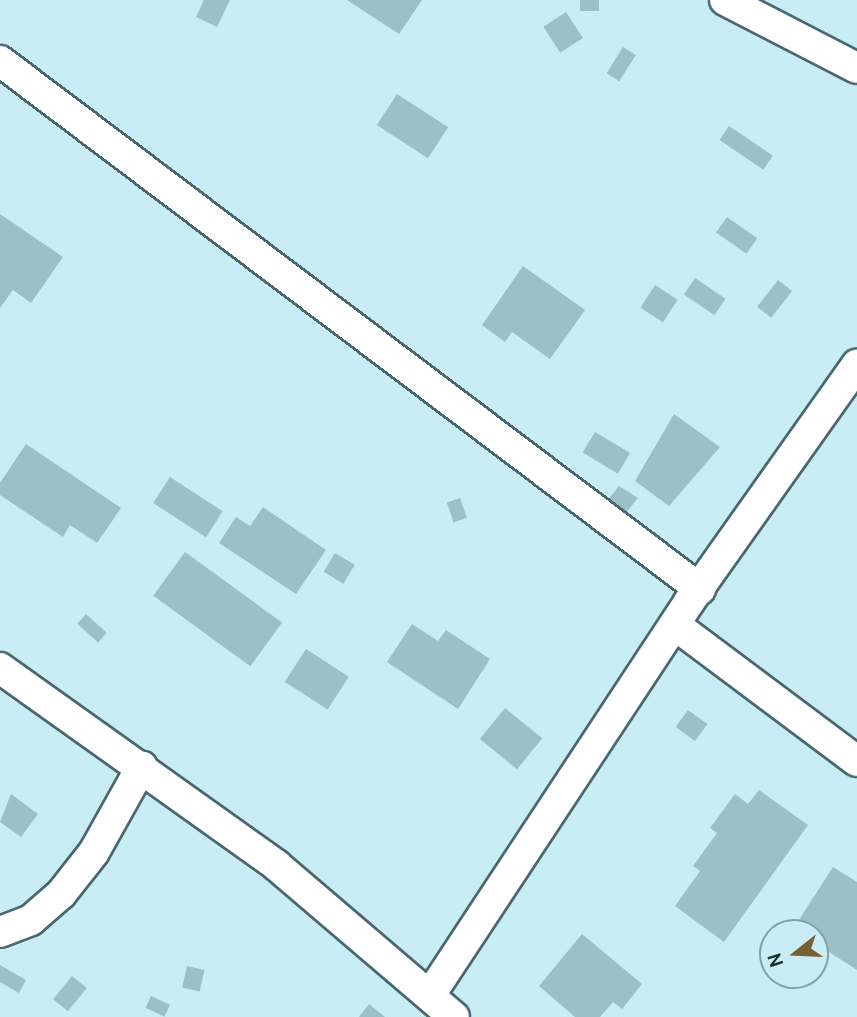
<!DOCTYPE html>
<style>
body{margin:0}
#map{position:relative;width:857px;height:1017px;overflow:hidden;background:#c9edf4;font-family:Cabin,sans-serif}
div>[style]{position:absolute}
[style*='--x']{left:calc(var(--x)*1px);top:calc(var(--y)*1px);width:calc(var(--w)*1px);rotate:calc(var(--a)*1deg)}
.building>*{inset:0;background:#9dc0c7;transform-origin:0 0}
.roads{filter:drop-shadow(2px 0 #48686f) drop-shadow(-2px 0 #48686f) drop-shadow(0 2px #48686f) drop-shadow(0 -2px #48686f)}
.minor>*{height:30px;margin:-15px;padding:0 15px;transform-origin:15px;border-radius:15px;background:#fff}
span{translate:-50% -50%;white-space:nowrap;text-align:center;line-height:1.15;-webkit-text-stroke:5px #c9edf4;paint-order:stroke}
.north{position:absolute;left:759px;top:919px;width:70px;height:70px;box-sizing:border-box;background:#c9edf4;border:2px solid #85a1a6;border-radius:50%;rotate:252deg;font-size:19px;font-weight:700;line-height:28px;text-align:center;color:#202e31}
.north::after{content:'';display:block;margin:auto;width:24px;height:32px;background:#786030;clip-path:polygon(50% 0,100% 100%,50% 72%,0 100%)}
</style>
<div id="map">
<div class="building">
<i style="clip-path:polygon(204px 0,230px 0,217px 27px,196px 17px)"></i>
<i style="clip-path:polygon(347px 0,422px 0,399px 34px)"></i>
<i style="left:580px;top:0;width:19px;height:11px"></i>
<i style="left:566px;top:12px;width:31px;height:27px;rotate:57deg"></i>
<i style="left:623px;top:47px;width:15px;height:31px;rotate:32deg"></i>
<i style="left:397px;top:94px;width:61px;height:37px;rotate:33deg"></i>
<i style="left:729px;top:126px;width:53px;height:17px;rotate:34deg"></i>
<i style="clip-path:polygon(0 214px,63px 257px,31px 303px,13px 290px,0 308px)"></i>
<i style="left:727px;top:217px;width:37px;height:19px;rotate:35deg"></i>
<i style="clip-path:polygon(523px 266px,585px 310px,550px 359px,512px 332px,505px 342px,482px 325px)"></i>
<i style="left:695px;top:278px;width:37px;height:20px;rotate:34deg"></i>
<i style="left:778px;top:280px;width:18px;height:34px;rotate:38deg"></i>
<i style="left:655px;top:285px;width:27px;height:27px;rotate:33deg"></i>
<i style="clip-path:polygon(674px 414px,720px 447px,669px 506px,635px 481px)"></i>
<i style="left:595px;top:432px;width:41px;height:24px;rotate:31deg"></i>
<i style="clip-path:polygon(26px 444px,121px 508px,97px 543px,70px 525px,63px 537px,0 495px,0 483px)"></i>
<i style="left:170px;top:477px;width:63px;height:31px;rotate:33deg"></i>
<i style="clip-path:polygon(619px 486px,638px 498px,625px 514px,608px 500px)"></i>
<i style="left:460px;top:498px;width:21px;height:14px;rotate:71deg"></i>
<i style="clip-path:polygon(263px 507px,326px 550px,296px 594px,219px 543px,236px 517px,250px 526px)"></i>
<i style="left:185px;top:552px;width:120px;height:54px;rotate:36deg"></i>
<i style="left:335px;top:553px;width:23px;height:22px;rotate:31deg"></i>
<i style="left:86px;top:614px;width:28px;height:13px;rotate:42deg"></i>
<i style="clip-path:polygon(412px 624px,438px 641px,446px 630px,490px 659px,458px 709px,387px 662px)"></i>
<i style="left:306px;top:649px;width:51px;height:39px;rotate:33deg"></i>
<i style="left:505px;top:708px;width:48px;height:40px;rotate:39deg"></i>
<i style="left:688px;top:710px;width:24px;height:21px;rotate:36deg"></i>
<i style="clip-path:polygon(759px 790px,808px 825px,724px 942px,675px 906px,700px 871px,693px 866px,717px 833px,710px 828px,735px 794px,748px 804px)"></i>
<i style="clip-path:polygon(11px 794px,38px 814px,21px 837px,0 822px)"></i>
<i style="clip-path:polygon(833px 867px,857px 882px,857px 970px,815px 943px,815px 933px,793px 929px)"></i>
<i style="clip-path:polygon(582px 934px,642px 984px,622px 1009px,613px 1002px,600px 1017px,575px 1017px,539px 986px)"></i>
<i style="clip-path:polygon(0 965px,26px 980px,19px 993px,0 982px)"></i>
<i style="left:187px;top:966px;width:18px;height:22px;rotate:13deg"></i>
<i style="left:72px;top:976px;width:19px;height:30px;rotate:39deg"></i>
<i style="left:151px;top:996px;width:21px;height:13px;rotate:25deg"></i>
<i style="clip-path:polygon(369px 1004px,385px 1017px,359px 1017px)"></i>
</div>
<div class="roads">
<div class="minor">
<i style="--x:725;--y:0;--w:148;--a:27.3"></i>
<i style="--x:0;--y:61;--w:877;--a:37.03"></i>
<i style="--x:675;--y:625;--w:227;--a:36.8"></i>
<i style="--x:0;--y:668;--w:339;--a:35.5"></i>
<i style="--x:276;--y:865;--w:234;--a:40.5"></i>
<i style="--x:0;--y:932;--w:33;--a:-21"></i>
<i style="--x:31;--y:920;--w:40;--a:-41"></i>
<i style="--x:61;--y:894;--w:53;--a:-51.8"></i>
<i style="--x:94;--y:852;--w:98;--a:-60.8"></i>
<i style="--x:430;--y:995;--w:471;--a:-56.6"></i>
<i style="--x:689;--y:602;--w:291;--a:-54.7"></i>
</div>
</div>
<div class="north">N</div>
</div>
